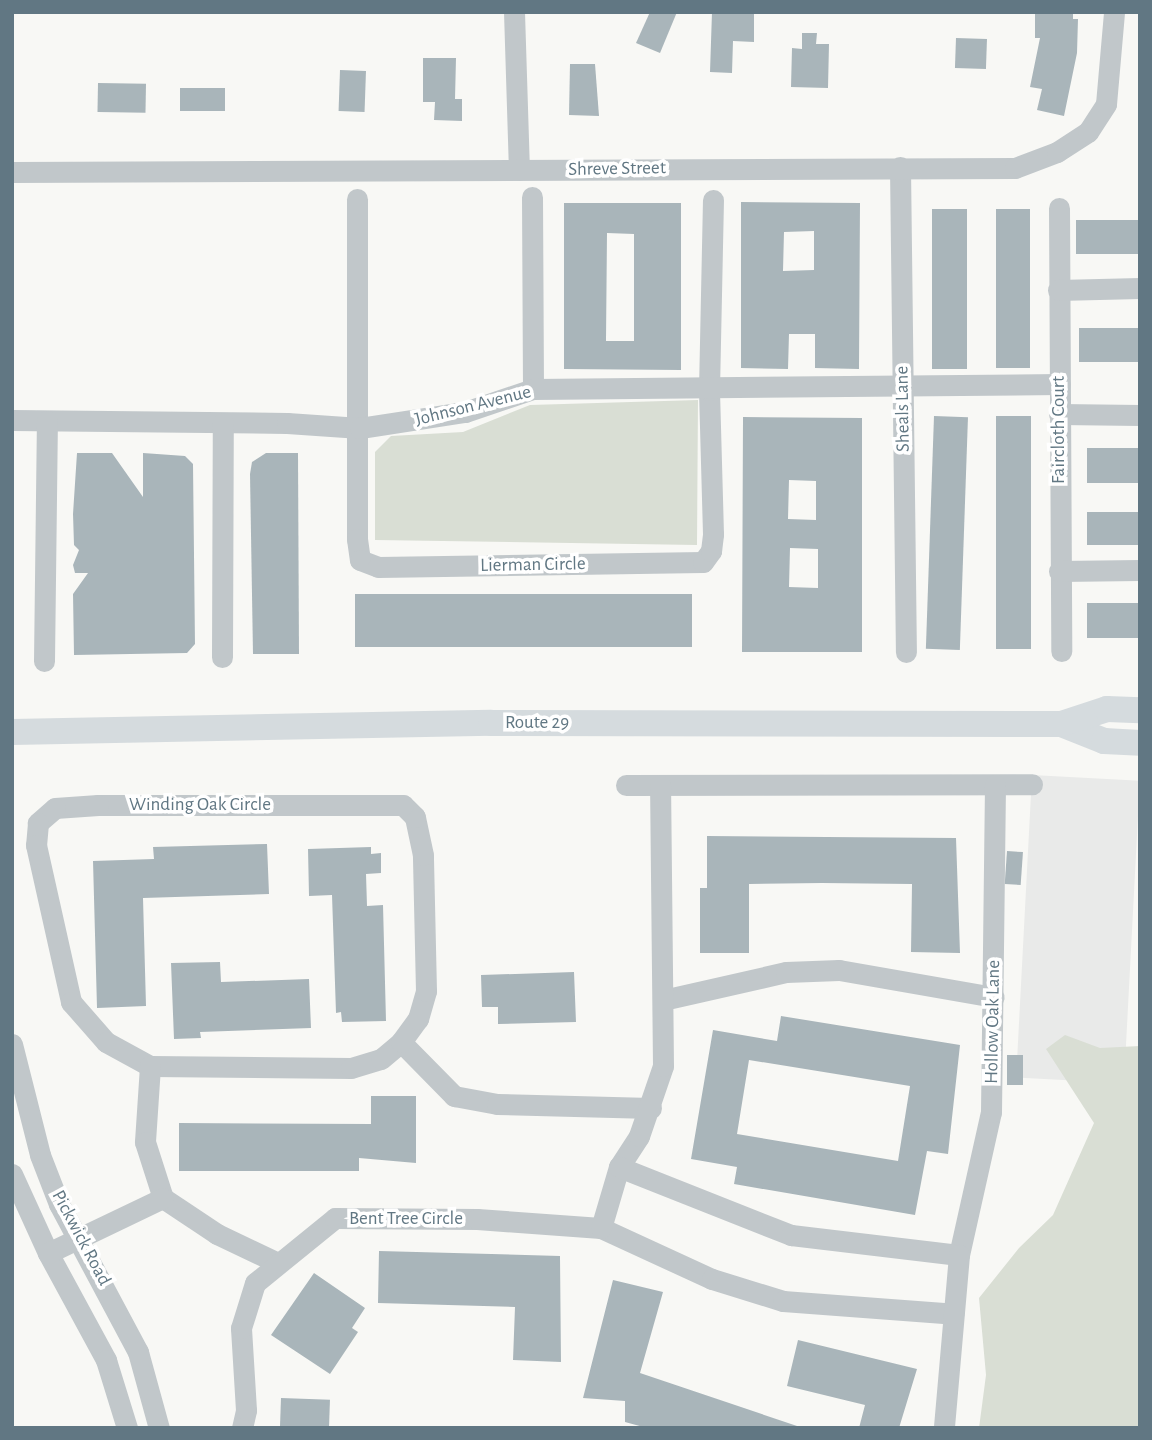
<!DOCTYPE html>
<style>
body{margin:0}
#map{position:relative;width:1152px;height:1440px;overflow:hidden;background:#f8f8f5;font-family:"Alegreya Sans",sans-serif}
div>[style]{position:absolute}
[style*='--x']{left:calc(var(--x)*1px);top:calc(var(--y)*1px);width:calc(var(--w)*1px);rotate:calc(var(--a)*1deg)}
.built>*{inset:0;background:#e9eae9;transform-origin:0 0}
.green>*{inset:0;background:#d9ded4}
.building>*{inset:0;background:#a9b5ba;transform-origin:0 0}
.minor>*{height:21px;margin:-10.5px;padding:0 10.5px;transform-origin:10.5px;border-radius:10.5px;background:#c1c7ca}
.major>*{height:26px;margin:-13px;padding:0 13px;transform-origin:13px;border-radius:13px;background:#d5dbde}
span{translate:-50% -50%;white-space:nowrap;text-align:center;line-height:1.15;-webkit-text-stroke:7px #fff;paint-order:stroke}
.street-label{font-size:19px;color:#617783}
.frame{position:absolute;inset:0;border:14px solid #617783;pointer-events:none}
</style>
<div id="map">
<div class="built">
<i style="left:1032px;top:775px;width:108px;height:303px;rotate:3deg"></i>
</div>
<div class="green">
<i style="clip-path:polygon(698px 400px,697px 545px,375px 540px,375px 452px,391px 436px,463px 432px,530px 405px)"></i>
<i style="clip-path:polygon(1065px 1035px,1100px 1048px,1140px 1046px,1140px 1428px,979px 1428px,986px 1375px,979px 1298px,1019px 1248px,1053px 1215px,1094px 1123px,1046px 1049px)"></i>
</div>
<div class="building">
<i style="clip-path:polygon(650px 12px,677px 12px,660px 53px,636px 43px)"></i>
<i style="clip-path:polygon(712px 12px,754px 12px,754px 42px,733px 41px,732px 73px,710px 72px)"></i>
<i style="clip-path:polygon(1035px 12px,1073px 12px,1073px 19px,1078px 19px,1077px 53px,1064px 116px,1037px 110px,1042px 89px,1030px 87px,1040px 38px,1035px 38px)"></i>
<i style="clip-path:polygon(802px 33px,817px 33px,816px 44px,829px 44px,828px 88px,791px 87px,792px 48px,802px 49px)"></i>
<i style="left:956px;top:38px;width:31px;height:30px;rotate:2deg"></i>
<i style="clip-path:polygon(423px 58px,456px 58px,455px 99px,462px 99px,462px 121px,434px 120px,435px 102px,423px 102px)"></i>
<i style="clip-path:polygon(570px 64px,595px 64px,599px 116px,569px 115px)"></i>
<i style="left:340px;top:70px;width:26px;height:41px;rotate:2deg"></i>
<i style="left:98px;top:83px;width:48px;height:29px;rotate:1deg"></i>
<i style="left:180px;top:88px;width:45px;height:23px"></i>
<i style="clip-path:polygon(evenodd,741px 202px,860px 203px,859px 369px,815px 368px,815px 334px,789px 334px,788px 369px,741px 368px,741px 202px,814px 231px,814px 270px,783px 271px,784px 232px,814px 231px)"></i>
<i style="clip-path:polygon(evenodd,564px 203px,681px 203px,681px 370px,564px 369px,564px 203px,607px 233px,634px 234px,634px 341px,606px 341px,607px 233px)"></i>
<i style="left:932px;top:209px;width:35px;height:160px"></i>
<i style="left:996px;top:209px;width:34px;height:159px"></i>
<i style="left:1076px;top:220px;width:64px;height:34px"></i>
<i style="left:1079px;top:328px;width:61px;height:34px"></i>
<i style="left:934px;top:416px;width:34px;height:233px;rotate:2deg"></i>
<i style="left:996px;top:416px;width:35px;height:233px"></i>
<i style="clip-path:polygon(evenodd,743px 417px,862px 418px,862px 652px,742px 652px,743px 417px,789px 480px,816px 481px,816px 520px,788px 519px,789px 480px,743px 417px,790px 548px,818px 549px,818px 588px,789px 587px,790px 548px)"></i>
<i style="left:1140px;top:448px;width:35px;height:53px;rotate:90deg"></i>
<i style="clip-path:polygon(77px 453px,112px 453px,143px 497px,143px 453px,185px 456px,193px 464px,195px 644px,187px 653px,74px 655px,73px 594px,88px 573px,75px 573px,73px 565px,79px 550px,74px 545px,73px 514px)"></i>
<i style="clip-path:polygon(266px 453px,298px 453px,299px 654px,253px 654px,250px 474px,252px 462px)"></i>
<i style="left:1087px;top:512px;width:53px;height:33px"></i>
<i style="left:355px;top:594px;width:337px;height:53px"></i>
<i style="left:1087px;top:603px;width:53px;height:35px"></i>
<i style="clip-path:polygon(707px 836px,956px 838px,960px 953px,911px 952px,912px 884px,822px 883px,749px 884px,749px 953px,700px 953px,700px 888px,707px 888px)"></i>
<i style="clip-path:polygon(267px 844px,269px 894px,143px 898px,146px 1006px,97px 1008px,93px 861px,154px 859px,153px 847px)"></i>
<i style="clip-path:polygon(371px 847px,371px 854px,381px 853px,381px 873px,366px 874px,367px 906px,383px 905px,386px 1021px,342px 1022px,341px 1012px,336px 1013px,332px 895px,309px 896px,308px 849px)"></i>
<i style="left:1007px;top:851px;width:16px;height:33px;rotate:4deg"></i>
<i style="clip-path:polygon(220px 962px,221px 982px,309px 979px,311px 1028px,200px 1032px,201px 1038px,174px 1039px,171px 963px)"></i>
<i style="clip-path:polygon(574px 972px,576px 1022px,498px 1024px,498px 1007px,482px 1007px,481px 975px)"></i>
<i style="clip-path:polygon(evenodd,781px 1016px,960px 1045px,948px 1154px,927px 1151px,915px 1215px,734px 1184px,737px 1167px,691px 1159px,713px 1030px,777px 1041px,781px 1016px,749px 1060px,910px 1086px,898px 1161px,737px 1134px,749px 1060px)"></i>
<i style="left:1007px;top:1055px;width:16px;height:30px"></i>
<i style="clip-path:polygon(371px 1096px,416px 1096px,416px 1163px,359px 1158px,359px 1171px,179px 1171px,179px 1123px,371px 1124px)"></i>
<i style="clip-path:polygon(379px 1251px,560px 1256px,561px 1362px,513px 1360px,515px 1307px,378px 1303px)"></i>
<i style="clip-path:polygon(314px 1273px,365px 1308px,352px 1328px,358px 1332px,330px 1374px,271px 1335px)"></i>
<i style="clip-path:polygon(613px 1280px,663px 1292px,640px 1373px,803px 1428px,647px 1428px,625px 1422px,625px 1401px,583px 1398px)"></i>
<i style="clip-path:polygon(798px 1340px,917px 1369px,899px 1428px,859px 1428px,865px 1405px,787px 1386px)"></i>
<i style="left:281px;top:1398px;width:49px;height:30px;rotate:2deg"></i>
</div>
<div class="minor">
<i style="--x:514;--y:12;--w:158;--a:88.2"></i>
<i style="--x:900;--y:167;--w:485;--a:89.3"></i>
<i style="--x:12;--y:172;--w:1003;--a:-0.23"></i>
<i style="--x:1015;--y:168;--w:45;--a:-20.9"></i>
<i style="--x:1057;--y:152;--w:37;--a:-33"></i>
<i style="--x:1088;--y:132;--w:33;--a:-57"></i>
<i style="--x:1106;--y:104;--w:92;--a:-85"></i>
<i style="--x:532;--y:197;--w:192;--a:89.7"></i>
<i style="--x:357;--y:199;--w:340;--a:90"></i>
<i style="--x:357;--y:539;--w:21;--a:82"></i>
<i style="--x:360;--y:560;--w:19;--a:21"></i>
<i style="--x:378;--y:567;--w:325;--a:-0.9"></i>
<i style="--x:703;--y:562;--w:14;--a:-54"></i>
<i style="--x:711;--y:551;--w:17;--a:-83"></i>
<i style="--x:713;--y:534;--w:144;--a:-91.6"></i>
<i style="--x:709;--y:390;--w:190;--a:-88.8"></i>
<i style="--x:1059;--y:208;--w:443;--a:89.7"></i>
<i style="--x:1058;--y:290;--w:82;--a:-1.4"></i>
<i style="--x:1059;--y:414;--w:81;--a:0.7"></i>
<i style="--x:12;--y:420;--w:275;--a:0.6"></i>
<i style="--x:287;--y:423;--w:73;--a:3.9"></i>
<i style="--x:360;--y:428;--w:106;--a:-8.7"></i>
<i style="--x:465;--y:412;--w:72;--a:-18.7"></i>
<i style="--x:533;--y:389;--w:527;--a:-0.54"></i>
<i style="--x:1059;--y:571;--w:81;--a:-0.7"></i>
<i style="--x:222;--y:657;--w:234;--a:-89.8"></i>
<i style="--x:44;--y:661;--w:240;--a:-89.3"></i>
<i style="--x:626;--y:785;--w:406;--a:-0.1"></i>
<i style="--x:663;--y:1000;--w:126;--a:-12.8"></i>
<i style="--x:786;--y:972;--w:53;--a:-2.2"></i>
<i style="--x:839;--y:970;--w:157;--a:9.9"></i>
<i style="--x:401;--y:1042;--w:76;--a:45.5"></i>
<i style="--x:454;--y:1096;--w:44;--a:10.5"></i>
<i style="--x:497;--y:1104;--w:154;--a:1.5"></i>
<i style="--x:12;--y:1044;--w:114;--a:75.8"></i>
<i style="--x:40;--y:1155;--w:53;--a:68.8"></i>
<i style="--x:59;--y:1204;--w:168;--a:61.9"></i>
<i style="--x:138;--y:1352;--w:79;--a:74.6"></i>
<i style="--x:150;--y:1066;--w:201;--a:0.6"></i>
<i style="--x:351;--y:1068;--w:31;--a:-17"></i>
<i style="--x:381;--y:1059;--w:26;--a:-40"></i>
<i style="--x:401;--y:1042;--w:29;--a:-54"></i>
<i style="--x:418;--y:1019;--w:29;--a:-74"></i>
<i style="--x:426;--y:991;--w:136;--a:-91.3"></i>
<i style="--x:423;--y:855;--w:39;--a:-102"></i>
<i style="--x:415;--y:817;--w:17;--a:-135"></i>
<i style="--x:403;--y:805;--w:305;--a:180"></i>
<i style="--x:98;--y:805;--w:43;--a:176"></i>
<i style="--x:55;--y:808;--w:23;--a:139"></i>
<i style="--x:38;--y:823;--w:22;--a:95"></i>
<i style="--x:36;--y:845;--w:161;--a:77.4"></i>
<i style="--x:71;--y:1002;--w:53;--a:48.8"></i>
<i style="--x:106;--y:1042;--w:50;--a:28.6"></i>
<i style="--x:150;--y:1066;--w:76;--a:93.8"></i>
<i style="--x:145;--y:1142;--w:59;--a:72.2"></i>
<i style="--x:163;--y:1198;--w:65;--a:33.7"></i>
<i style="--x:217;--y:1234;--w:68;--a:25.4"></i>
<i style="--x:619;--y:1167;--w:37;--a:-57"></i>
<i style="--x:639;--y:1136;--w:74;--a:-71.1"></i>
<i style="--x:663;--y:1066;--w:281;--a:-90.6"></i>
<i style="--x:12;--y:1174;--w:87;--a:65.5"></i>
<i style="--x:48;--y:1253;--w:122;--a:61.5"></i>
<i style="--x:106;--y:1360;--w:71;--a:72.8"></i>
<i style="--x:601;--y:1228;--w:122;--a:24.7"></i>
<i style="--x:712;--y:1279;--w:74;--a:17.2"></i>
<i style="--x:783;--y:1301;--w:171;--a:4.3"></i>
<i style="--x:48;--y:1253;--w:127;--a:-25.6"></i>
<i style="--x:959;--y:1255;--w:147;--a:-77.4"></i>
<i style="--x:991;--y:1112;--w:327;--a:-89.3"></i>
<i style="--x:242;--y:1428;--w:18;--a:-77"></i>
<i style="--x:246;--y:1410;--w:82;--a:-93.5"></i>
<i style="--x:241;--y:1328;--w:47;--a:-72.7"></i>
<i style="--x:255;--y:1283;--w:103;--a:-39.1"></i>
<i style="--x:335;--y:1218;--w:142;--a:0.4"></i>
<i style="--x:477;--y:1219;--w:124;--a:4.2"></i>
<i style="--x:601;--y:1228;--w:64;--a:-73.6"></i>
<i style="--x:619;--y:1167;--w:185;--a:21.6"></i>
<i style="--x:791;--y:1235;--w:169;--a:6.8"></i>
<i style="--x:959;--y:1255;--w:174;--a:95"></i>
</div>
<div class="major">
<i style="--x:1061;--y:724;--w:46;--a:21.6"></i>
<i style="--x:1104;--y:741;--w:36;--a:3"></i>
<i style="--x:12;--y:732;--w:479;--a:-1.1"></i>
<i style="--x:491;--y:723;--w:570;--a:0.1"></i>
<i style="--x:1061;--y:724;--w:48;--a:-18.1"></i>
<i style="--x:1107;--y:709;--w:33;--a:2"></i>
</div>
<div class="street-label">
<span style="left:617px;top:169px;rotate:-1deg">Shreve Street</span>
<span style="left:473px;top:406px;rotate:-14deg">Johnson Avenue</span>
<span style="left:903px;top:409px;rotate:-91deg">Sheals Lane</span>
<span style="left:1059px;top:430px;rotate:-90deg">Faircloth Court</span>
<span style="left:533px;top:565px;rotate:-1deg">Lierman Circle</span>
<span style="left:537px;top:723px">Route 29</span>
<span style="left:200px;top:805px">Winding Oak Circle</span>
<span style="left:993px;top:1022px;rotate:-89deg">Hollow Oak Lane</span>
<span style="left:406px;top:1219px">Bent Tree Circle</span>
<span style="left:81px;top:1238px;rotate:62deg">Pickwick Road</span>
</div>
<div class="frame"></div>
</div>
